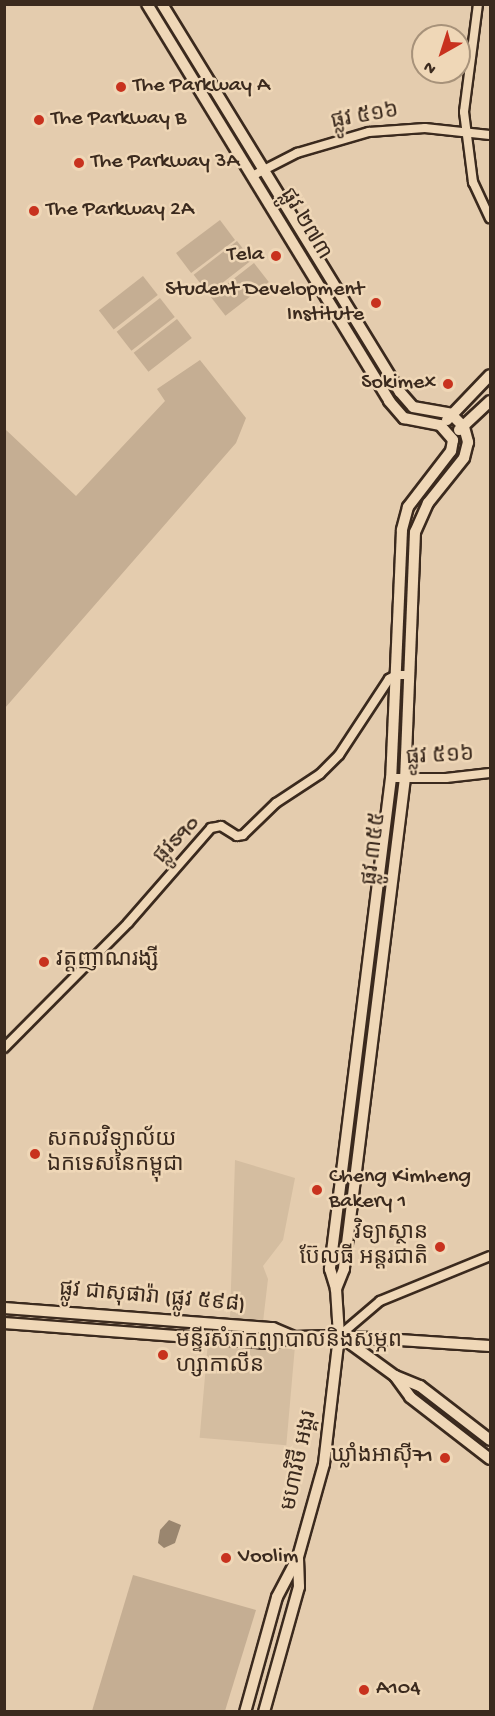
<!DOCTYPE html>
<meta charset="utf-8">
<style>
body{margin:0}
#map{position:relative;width:495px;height:1716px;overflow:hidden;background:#e4ccae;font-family:"Gochi Hand","Noto Sans Khmer",sans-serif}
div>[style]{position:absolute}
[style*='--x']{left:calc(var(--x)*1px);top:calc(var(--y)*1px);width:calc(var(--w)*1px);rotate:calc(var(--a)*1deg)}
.built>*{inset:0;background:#d4bda0;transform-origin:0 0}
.green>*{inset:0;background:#c5ae93;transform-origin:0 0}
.water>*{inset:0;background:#9a866f}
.roads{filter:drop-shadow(2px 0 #3b2a1e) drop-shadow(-2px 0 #3b2a1e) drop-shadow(0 2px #3b2a1e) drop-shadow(0 -2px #3b2a1e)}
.minor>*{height:8px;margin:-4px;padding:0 4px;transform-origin:4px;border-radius:4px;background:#efd7b7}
.major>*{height:10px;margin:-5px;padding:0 5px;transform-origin:5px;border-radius:5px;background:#efd7b7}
.dots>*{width:16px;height:16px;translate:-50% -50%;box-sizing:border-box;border:3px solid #efd7b7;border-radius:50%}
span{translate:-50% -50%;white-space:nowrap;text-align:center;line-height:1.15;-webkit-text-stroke:5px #efd7b7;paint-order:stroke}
.poi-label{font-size:22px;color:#3b2a1e}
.left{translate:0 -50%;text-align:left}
.right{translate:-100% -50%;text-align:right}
.street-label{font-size:22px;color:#3b2a1e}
.frame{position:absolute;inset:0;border:6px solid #3b2a1e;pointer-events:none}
.north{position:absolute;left:411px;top:24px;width:60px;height:60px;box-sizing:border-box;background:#efd7b7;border:2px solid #a7927a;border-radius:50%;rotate:219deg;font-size:16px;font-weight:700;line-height:24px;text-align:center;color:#3b2a1e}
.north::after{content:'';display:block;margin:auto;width:21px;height:27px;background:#c8321e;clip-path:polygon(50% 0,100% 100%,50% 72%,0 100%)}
</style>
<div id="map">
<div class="built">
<i style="clip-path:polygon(235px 1160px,295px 1178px,283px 1240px,263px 1266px,268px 1279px,263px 1322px,230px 1318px)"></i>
<i style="left:208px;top:1342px;width:87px;height:96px;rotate:5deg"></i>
</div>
<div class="green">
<i style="left:220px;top:220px;width:25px;height:55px;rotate:53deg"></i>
<i style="left:237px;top:241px;width:24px;height:55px;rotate:52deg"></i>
<i style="left:254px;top:263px;width:24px;height:55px;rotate:52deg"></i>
<i style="left:143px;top:276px;width:24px;height:56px;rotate:52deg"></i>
<i style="left:160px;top:298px;width:24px;height:55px;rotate:52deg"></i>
<i style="left:177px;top:319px;width:24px;height:55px;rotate:52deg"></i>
<i style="clip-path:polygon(200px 360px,246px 418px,236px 443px,5px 708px,5px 429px,76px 496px,165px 401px,157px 389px)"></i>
<i style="clip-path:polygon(133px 1575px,256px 1610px,225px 1711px,92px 1711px)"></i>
</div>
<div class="water">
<i style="clip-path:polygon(169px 1520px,181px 1525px,175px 1543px,164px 1548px,158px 1543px,160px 1530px)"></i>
</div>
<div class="roads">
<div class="minor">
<i style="--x:478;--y:4;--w:109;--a:97.4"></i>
<i style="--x:464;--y:112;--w:71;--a:82.7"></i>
<i style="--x:473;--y:182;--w:40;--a:65"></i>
<i style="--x:252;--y:176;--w:51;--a:-27.1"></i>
<i style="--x:297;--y:153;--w:75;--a:-16.3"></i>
<i style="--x:369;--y:132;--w:56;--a:-4.1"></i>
<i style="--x:425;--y:128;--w:65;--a:6.1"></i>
<i style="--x:391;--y:778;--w:55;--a:0"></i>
<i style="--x:446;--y:778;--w:44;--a:-6.5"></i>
<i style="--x:4;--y:1048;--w:176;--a:-45.2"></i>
<i style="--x:128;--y:923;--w:126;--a:-48.9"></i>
<i style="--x:211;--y:828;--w:10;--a:-11"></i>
<i style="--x:221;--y:826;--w:19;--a:32"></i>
<i style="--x:237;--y:836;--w:6;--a:-9"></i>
<i style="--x:243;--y:835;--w:46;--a:-44.1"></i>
<i style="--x:276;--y:803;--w:53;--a:-33.4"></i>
<i style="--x:320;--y:774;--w:27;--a:-45"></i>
<i style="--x:339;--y:755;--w:91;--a:-56.7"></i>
<i style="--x:389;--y:679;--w:8;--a:-30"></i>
<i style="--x:396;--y:675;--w:13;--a:0"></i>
<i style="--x:339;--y:1336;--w:54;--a:-40.5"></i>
<i style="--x:380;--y:1301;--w:119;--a:-22.2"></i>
</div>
<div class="major">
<i style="--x:147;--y:4;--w:465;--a:58.6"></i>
<i style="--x:389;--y:401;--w:23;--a:49"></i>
<i style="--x:404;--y:418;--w:37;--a:11"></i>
<i style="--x:440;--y:425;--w:20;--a:49"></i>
<i style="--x:453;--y:440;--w:11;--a:100"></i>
<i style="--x:451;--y:451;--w:71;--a:127.5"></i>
<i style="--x:408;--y:507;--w:24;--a:105"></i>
<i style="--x:402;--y:530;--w:248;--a:92.5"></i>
<i style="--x:391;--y:778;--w:495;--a:97.1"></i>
<i style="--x:330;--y:1269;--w:21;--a:73"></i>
<i style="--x:336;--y:1289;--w:47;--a:86.3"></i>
<i style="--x:339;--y:1336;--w:129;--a:96.7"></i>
<i style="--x:324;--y:1464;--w:97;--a:105.6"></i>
<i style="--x:298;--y:1557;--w:45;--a:117.7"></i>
<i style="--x:277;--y:1597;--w:119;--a:105.5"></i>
<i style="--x:162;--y:4;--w:455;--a:58.5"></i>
<i style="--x:400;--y:392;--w:20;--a:49"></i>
<i style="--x:413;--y:407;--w:39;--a:10"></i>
<i style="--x:451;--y:414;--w:18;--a:45"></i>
<i style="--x:464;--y:427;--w:16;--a:75"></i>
<i style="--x:468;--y:442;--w:16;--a:104"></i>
<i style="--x:464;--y:458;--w:58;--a:128.7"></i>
<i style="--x:428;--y:503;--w:32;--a:114"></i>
<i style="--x:415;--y:532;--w:246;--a:92.3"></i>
<i style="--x:405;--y:778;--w:495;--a:97.1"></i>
<i style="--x:344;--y:1269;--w:22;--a:112"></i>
<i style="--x:447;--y:420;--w:62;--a:-46.3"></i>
<i style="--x:459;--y:430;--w:42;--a:-43.1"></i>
<i style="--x:4;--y:1308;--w:270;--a:4.3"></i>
<i style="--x:273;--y:1328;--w:23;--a:23"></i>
<i style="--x:4;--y:1323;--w:269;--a:4.3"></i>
<i style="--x:272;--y:1343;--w:23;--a:-15"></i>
<i style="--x:294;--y:1337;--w:45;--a:-1.3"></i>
<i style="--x:339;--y:1336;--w:151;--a:3.8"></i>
<i style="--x:340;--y:1336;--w:68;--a:36"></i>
<i style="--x:395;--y:1376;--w:27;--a:22"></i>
<i style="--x:420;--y:1386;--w:88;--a:37.6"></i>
<i style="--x:395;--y:1376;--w:26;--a:54"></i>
<i style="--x:410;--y:1397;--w:101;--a:37.8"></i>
<i style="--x:264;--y:1712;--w:130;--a:-74.4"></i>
<i style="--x:299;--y:1587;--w:30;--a:-92"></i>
</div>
</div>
<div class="dots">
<i style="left:121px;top:87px;background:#c8321e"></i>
<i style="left:39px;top:120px;background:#c8321e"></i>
<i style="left:79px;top:163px;background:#c8321e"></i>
<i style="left:34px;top:211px;background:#c8321e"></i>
<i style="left:276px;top:256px;background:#c8321e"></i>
<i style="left:376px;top:303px;background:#c8321e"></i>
<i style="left:448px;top:384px;background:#c8321e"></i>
<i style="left:44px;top:962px;background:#c8321e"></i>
<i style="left:35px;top:1154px;background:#c8321e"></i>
<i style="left:317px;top:1190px;background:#c8321e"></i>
<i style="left:440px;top:1247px;background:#c8321e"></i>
<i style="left:163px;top:1355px;background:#c8321e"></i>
<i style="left:445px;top:1458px;background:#c8321e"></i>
<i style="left:226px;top:1558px;background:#c8321e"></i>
<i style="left:364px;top:1690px;background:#c8321e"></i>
</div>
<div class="poi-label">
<span class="left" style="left:133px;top:87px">The Parkway A</span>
<span class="left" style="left:51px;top:120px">The Parkway B</span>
<span class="left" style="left:91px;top:163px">The Parkway 3A</span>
<span class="left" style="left:46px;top:211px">The Parkway 2A</span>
<span class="right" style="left:264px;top:256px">Tela</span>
<span class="right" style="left:364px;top:303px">Student Development<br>Institute</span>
<span class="right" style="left:436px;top:384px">Sokimex</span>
<span class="left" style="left:56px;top:962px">វត្តញាណរង្សី</span>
<span class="left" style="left:47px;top:1154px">សកលវិទ្យាល័យ<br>ឯកទេសនៃកម្ពុជា</span>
<span class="left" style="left:329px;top:1190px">Cheng Kimheng<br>Bakery 1</span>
<span class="right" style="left:428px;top:1247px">វិទ្យាស្ថាន<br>ប៊ែលធី អន្ដរជាតិ</span>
<span class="left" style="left:176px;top:1355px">មន្ទីរសំរាកព្យាបាលនិងសម្ភព<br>ហ្សាកាលីន</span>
<span class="right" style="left:433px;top:1458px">ឃ្លាំងអាសុី71</span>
<span class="left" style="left:238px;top:1558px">Voolim</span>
<span class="left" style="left:376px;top:1690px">A104</span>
</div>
<div class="street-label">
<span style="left:365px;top:118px;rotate:-10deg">ផ្លូវ ៥១៦</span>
<span style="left:304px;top:225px;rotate:59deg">ផ្លូវ ២៧៣</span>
<span style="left:440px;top:758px;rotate:-3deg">ផ្លូវ ៥១៦</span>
<span style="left:178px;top:841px;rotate:-47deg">ផ្លូវ590</span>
<span style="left:376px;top:849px;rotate:-83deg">ផ្លូវ ៣៥៥</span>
<span style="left:152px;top:1299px;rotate:5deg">ផ្លូវ ជាសុផារ៉ា (ផ្លូវ ៥៩៨)</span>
<span style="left:301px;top:1461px;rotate:-78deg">មហាវិថី អង្គរ</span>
</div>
<div class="frame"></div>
<div class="north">N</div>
</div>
